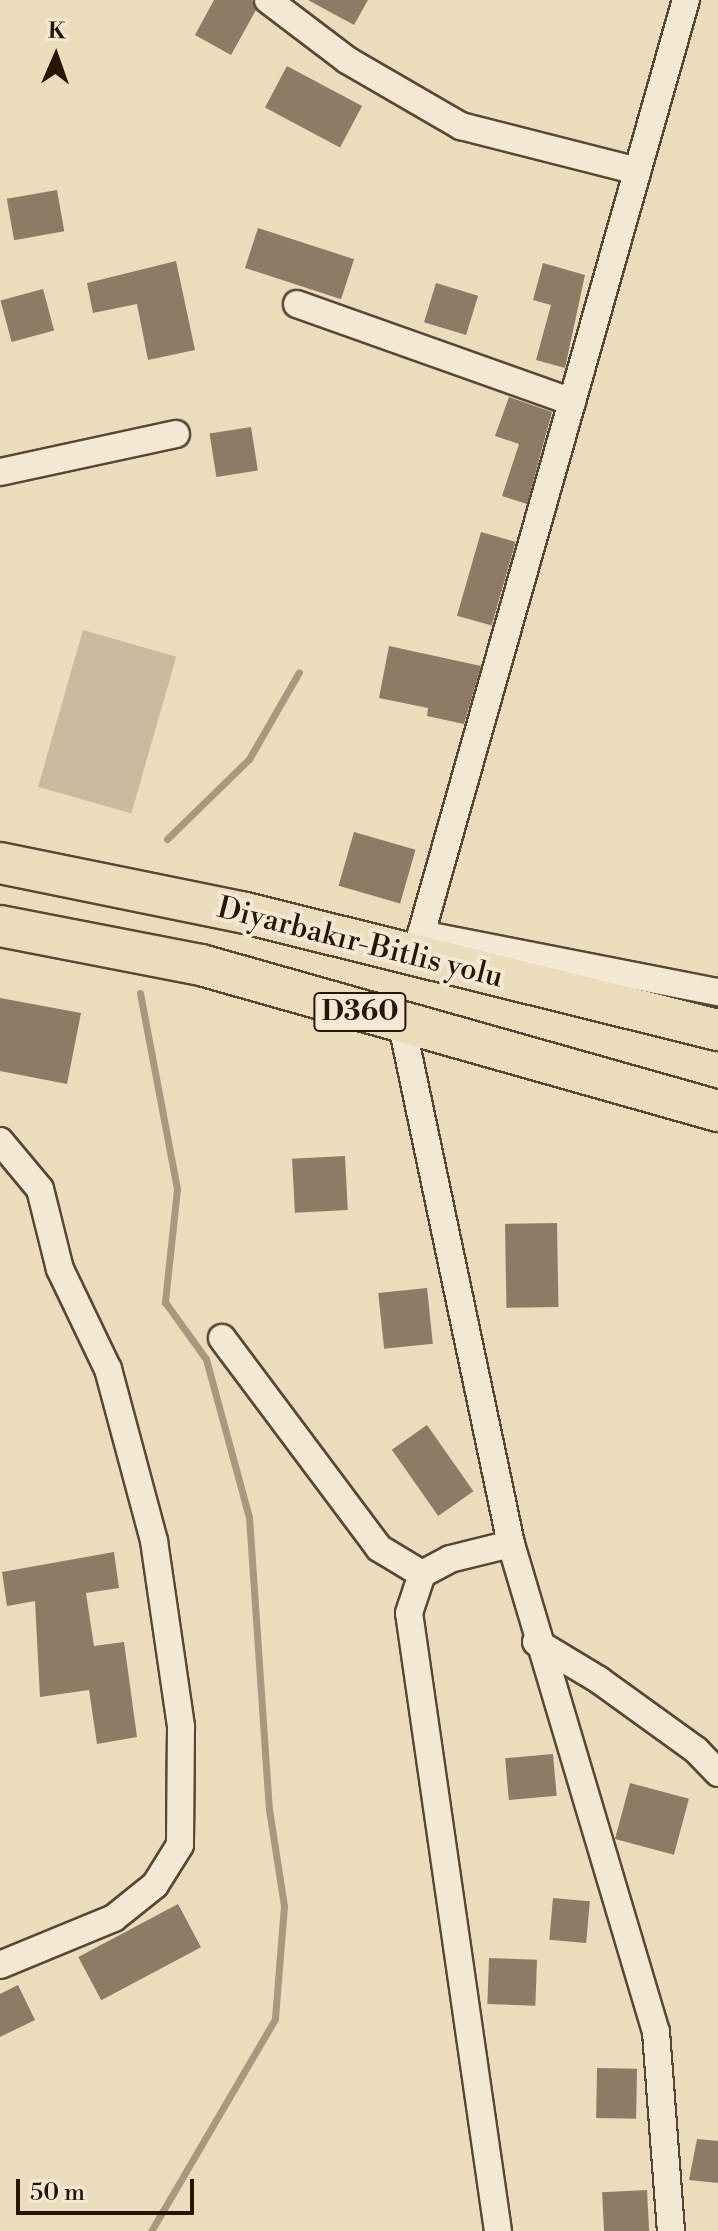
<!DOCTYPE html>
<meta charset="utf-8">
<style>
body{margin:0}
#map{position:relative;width:718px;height:2231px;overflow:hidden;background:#ebdcbc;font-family:"Libre Bodoni",serif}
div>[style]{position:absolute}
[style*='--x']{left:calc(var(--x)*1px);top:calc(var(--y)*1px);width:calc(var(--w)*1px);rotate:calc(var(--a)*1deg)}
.green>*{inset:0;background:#caba9d;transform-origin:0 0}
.stream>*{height:7px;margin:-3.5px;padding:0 3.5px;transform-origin:3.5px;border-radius:3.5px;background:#a8987e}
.building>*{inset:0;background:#8d7c65;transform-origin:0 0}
.roads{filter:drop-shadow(2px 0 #584734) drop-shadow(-2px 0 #584734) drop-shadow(0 2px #584734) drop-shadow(0 -2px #584734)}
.minor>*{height:26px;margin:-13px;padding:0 13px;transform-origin:13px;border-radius:13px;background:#f2e8d3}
.highway>*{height:40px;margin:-20px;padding:0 20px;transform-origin:20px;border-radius:20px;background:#ebdcbc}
span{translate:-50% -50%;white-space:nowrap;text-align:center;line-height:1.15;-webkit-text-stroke:8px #f2e8d3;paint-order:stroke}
.shield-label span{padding:2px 6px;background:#f2e8d3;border:2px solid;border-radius:6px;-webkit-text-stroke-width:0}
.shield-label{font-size:28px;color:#271506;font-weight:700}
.street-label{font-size:30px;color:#271506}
.north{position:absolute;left:16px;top:16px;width:80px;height:80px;-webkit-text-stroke:6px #f2e8d3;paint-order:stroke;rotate:2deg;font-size:22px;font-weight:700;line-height:32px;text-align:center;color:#271506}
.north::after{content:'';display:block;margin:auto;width:28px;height:36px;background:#271506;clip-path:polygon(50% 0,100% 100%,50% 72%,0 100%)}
.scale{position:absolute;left:16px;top:2179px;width:178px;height:36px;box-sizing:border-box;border:4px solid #271506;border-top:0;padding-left:10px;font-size:24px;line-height:28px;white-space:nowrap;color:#271506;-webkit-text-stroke:6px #f2e8d3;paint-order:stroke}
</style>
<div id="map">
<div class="green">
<i style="left:83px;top:630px;width:97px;height:163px;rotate:16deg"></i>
</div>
<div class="stream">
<i style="--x:167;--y:839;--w:115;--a:-44.3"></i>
<i style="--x:249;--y:759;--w:100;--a:-60.1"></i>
<i style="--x:140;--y:993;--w:199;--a:79.3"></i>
<i style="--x:177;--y:1189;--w:114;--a:96.1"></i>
<i style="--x:165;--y:1302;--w:70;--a:54.3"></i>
<i style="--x:206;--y:1359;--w:164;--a:74.8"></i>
<i style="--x:249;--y:1517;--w:293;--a:86.1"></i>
<i style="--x:269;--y:1809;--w:98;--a:81.2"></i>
<i style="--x:284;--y:1906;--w:113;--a:94.6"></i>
<i style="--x:275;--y:2019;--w:246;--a:120.3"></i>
</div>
<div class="building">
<i style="clip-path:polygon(214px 0,252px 0,256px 10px,231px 55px,195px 35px)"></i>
<i style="clip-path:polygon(308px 0,368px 0,354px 25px)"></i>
<i style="left:287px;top:66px;width:85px;height:47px;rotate:28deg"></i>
<i style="left:57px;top:190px;width:42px;height:51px;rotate:80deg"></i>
<i style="left:258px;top:228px;width:101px;height:42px;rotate:18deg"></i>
<i style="clip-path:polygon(176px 261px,195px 350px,148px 360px,137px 304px,93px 313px,87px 283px)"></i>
<i style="clip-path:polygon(543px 263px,585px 275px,565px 368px,536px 360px,551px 305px,533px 300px)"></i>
<i style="left:436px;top:283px;width:44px;height:41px;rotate:17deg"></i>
<i style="left:43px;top:289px;width:43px;height:44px;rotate:75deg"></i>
<i style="clip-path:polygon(509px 397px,552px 412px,527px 504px,502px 496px,519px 444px,495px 436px)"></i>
<i style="left:251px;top:427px;width:44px;height:42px;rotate:81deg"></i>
<i style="left:481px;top:532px;width:36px;height:87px;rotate:16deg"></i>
<i style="clip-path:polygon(389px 646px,481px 666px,464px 724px,427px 716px,428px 708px,379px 698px)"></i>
<i style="left:354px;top:832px;width:64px;height:56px;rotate:16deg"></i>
<i style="clip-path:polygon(0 998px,81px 1013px,67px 1084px,0 1071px)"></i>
<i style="left:345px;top:1156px;width:54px;height:53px;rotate:87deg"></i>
<i style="left:557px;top:1223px;width:84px;height:52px;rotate:89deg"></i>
<i style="left:427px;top:1288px;width:56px;height:49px;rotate:84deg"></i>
<i style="left:427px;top:1425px;width:81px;height:43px;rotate:55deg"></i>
<i style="clip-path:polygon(114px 1552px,119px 1588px,86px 1593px,94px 1646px,124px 1642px,137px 1737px,97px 1744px,89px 1690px,40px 1697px,35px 1601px,7px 1606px,2px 1572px)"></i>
<i style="left:553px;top:1754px;width:42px;height:48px;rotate:85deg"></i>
<i style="left:630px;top:1783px;width:61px;height:58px;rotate:15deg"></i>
<i style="left:553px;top:1898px;width:37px;height:42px;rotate:5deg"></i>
<i style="left:178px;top:1904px;width:49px;height:113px;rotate:62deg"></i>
<i style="left:489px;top:1958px;width:48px;height:46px;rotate:2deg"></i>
<i style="clip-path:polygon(18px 1985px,35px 2020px,0 2037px,0 1994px)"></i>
<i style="left:597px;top:2068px;width:40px;height:50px;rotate:1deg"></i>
<i style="clip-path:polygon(697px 2139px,718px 2141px,718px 2183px,689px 2180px)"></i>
<i style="left:647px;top:2190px;width:41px;height:45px;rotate:87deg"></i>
</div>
<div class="roads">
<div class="minor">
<i style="--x:268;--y:0;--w:99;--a:37.2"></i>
<i style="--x:347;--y:60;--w:132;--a:30.1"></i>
<i style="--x:461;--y:126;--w:182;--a:14.3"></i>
<i style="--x:297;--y:304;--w:292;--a:19.6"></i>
<i style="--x:0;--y:472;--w:180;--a:-12.2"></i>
<i style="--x:421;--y:934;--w:303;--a:11.1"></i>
<i style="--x:414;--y:959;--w:997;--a:-74.17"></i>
<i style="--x:402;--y:1025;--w:530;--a:78.14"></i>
<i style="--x:511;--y:1544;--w:509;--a:73.45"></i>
<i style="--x:656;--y:2032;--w:200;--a:85.7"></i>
<i style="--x:0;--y:1141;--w:62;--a:50.2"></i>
<i style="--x:40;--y:1189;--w:82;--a:76"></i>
<i style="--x:60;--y:1269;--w:111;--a:64.4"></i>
<i style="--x:108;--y:1369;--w:178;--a:75"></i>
<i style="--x:154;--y:1541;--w:188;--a:81.7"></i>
<i style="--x:181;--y:1727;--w:118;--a:90.5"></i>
<i style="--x:180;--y:1845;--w:47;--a:122"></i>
<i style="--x:155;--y:1885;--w:53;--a:141.2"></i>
<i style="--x:114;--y:1918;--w:123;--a:157.6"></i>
<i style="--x:222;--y:1338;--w:262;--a:53.2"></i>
<i style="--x:379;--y:1548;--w:50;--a:31.2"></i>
<i style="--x:536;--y:1642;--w:74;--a:31.1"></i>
<i style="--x:599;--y:1680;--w:120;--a:35.8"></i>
<i style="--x:696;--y:1750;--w:32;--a:46"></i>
<i style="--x:498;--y:2231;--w:624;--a:-98.19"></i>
<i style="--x:409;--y:1613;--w:41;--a:-71.6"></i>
<i style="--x:422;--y:1574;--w:32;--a:-28"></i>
<i style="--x:450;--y:1559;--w:63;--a:-13.8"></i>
</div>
<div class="highway">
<i style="--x:0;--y:863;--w:246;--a:11.5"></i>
<i style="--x:241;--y:912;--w:491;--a:13.9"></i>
<i style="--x:0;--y:926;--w:205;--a:11"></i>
<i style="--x:201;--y:965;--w:537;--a:15.77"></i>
</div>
</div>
<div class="shield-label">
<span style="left:360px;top:1012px">D360</span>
</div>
<div class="street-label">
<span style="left:360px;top:943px;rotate:14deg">Diyarbakır-Bitlis yolu</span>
</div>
<div class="north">K</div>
<div class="scale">50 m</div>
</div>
